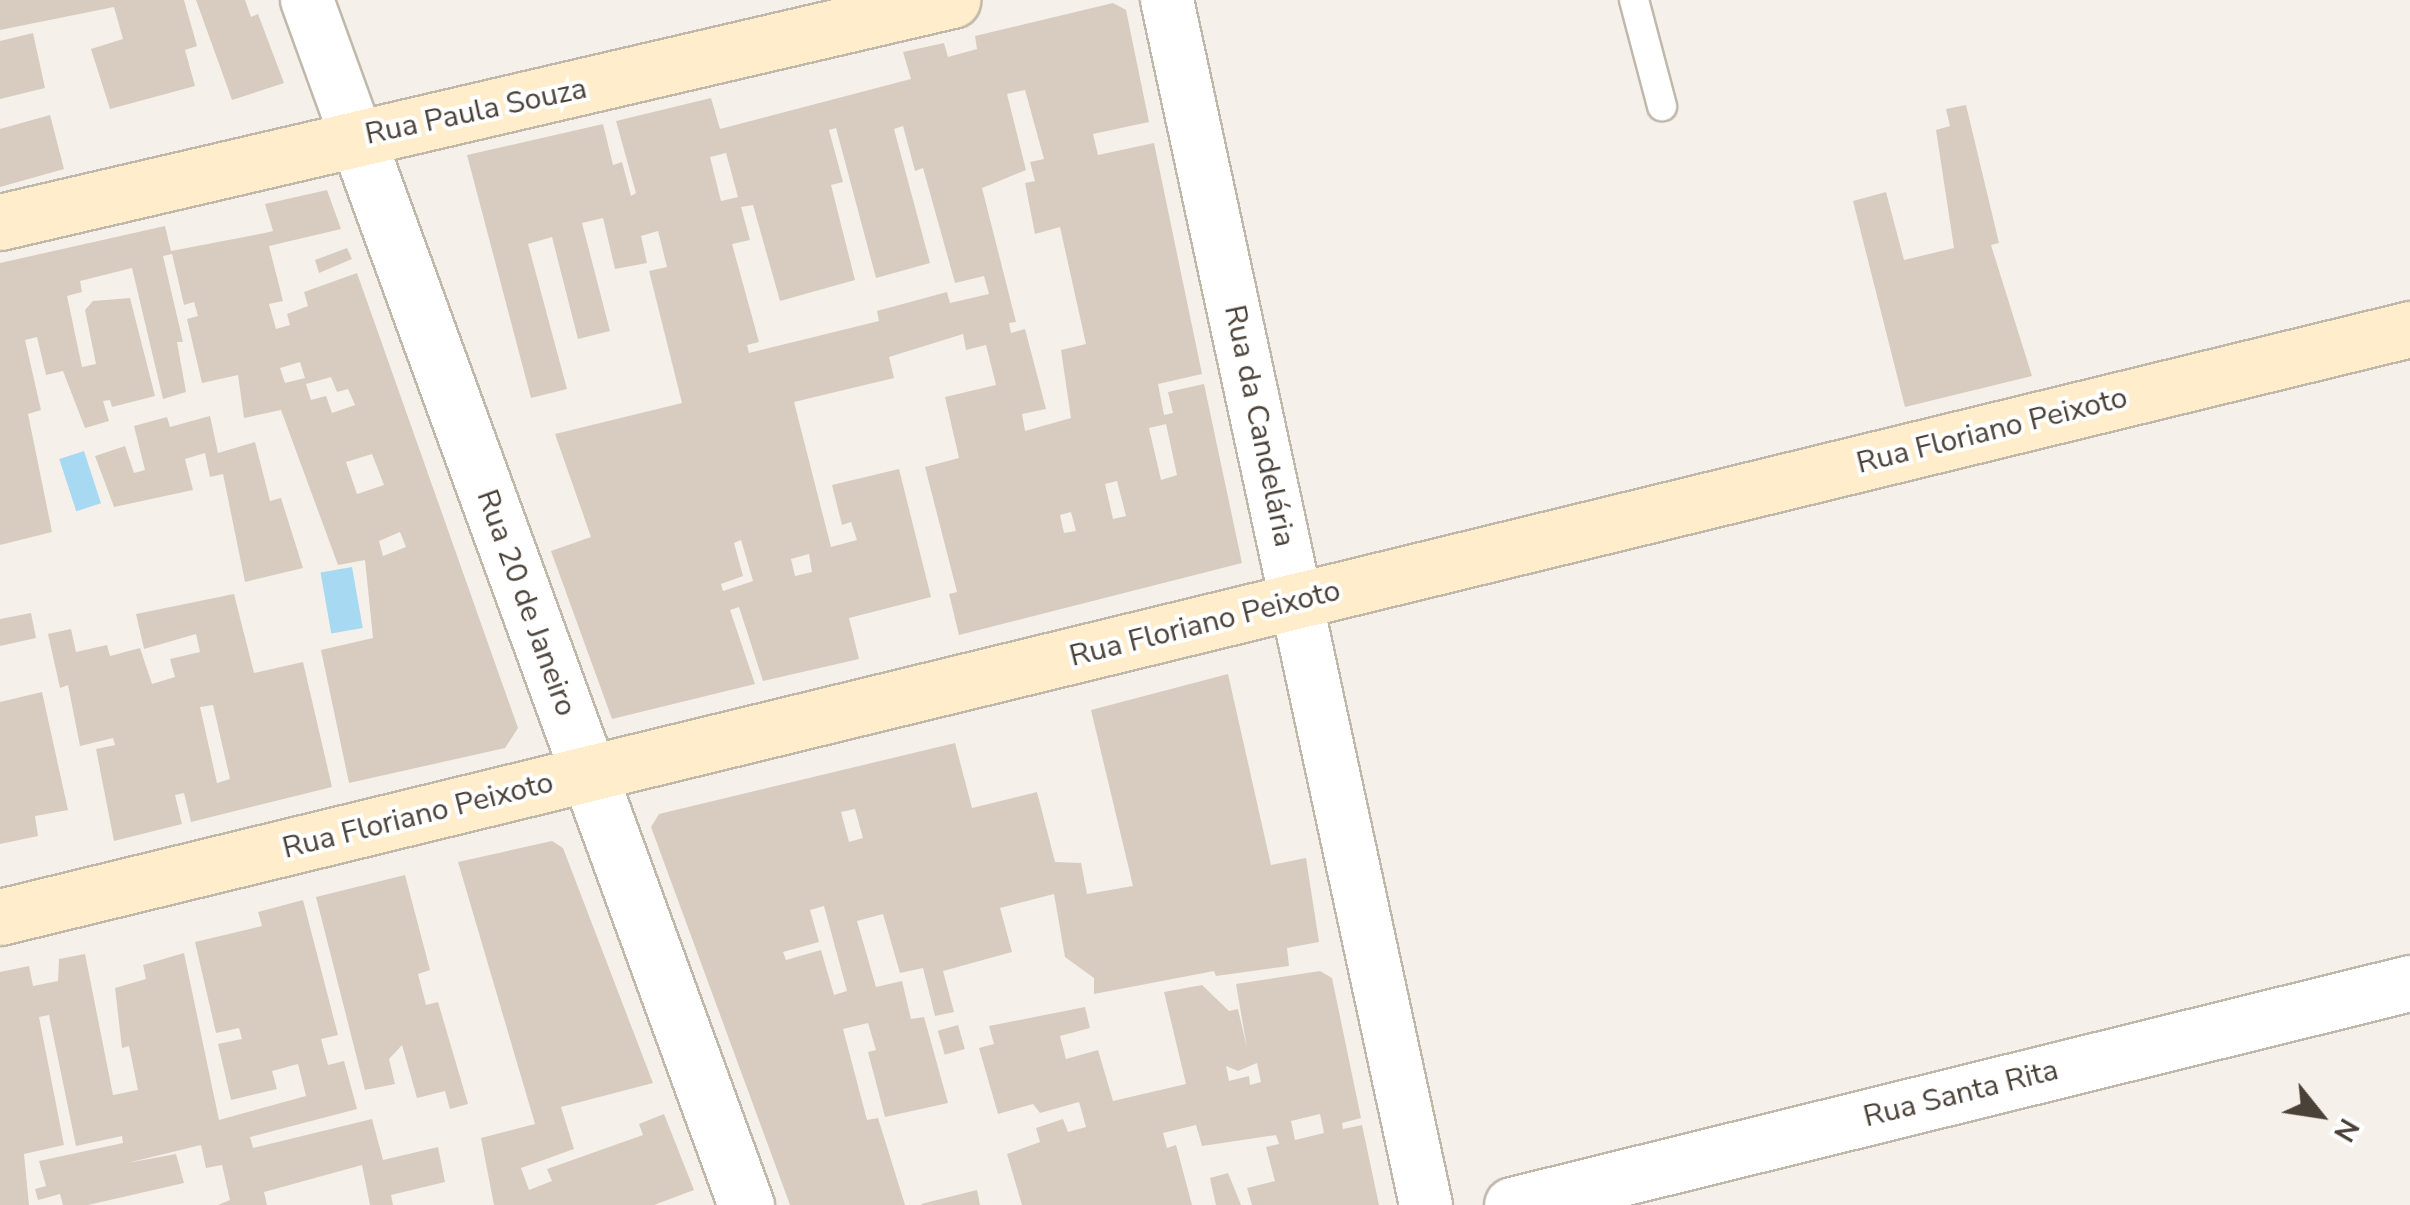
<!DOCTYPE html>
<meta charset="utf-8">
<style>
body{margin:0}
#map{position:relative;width:2410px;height:1205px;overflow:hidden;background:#f5f1ea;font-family:"Nunito Sans",sans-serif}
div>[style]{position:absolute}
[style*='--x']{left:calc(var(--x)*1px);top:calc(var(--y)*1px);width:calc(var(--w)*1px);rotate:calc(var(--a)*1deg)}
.water>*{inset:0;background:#a7daf2;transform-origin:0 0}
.building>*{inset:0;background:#d7ccbf;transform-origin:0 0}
.roads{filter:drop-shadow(2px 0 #c1b8ac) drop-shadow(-2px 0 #c1b8ac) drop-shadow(0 2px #c1b8ac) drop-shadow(0 -2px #c1b8ac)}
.service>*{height:28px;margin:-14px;padding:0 14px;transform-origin:14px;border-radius:14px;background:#fff}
.minor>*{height:52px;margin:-26px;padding:0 26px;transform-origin:26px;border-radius:26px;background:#fff}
.tertiary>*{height:55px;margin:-27.5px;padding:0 27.5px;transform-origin:27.5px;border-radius:27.5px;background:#fff}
.secondary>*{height:55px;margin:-27.5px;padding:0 27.5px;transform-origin:27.5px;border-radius:27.5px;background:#ffedcb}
span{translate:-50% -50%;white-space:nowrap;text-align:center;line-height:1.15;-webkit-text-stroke:8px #fff;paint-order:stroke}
.street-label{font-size:30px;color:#4a4138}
.north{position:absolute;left:2270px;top:1065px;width:100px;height:100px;-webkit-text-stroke:8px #fff;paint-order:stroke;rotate:120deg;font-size:28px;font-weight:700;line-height:40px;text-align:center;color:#4a4138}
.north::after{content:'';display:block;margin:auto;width:35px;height:45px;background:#4a4138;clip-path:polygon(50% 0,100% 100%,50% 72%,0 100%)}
</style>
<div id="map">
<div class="water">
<i style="left:84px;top:451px;width:55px;height:26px;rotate:72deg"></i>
<i style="left:352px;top:567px;width:62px;height:32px;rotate:80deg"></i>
</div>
<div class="building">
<i style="clip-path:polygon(0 0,184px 0,197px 46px,185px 50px,195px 86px,110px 109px,91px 49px,123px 39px,114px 7px,0 30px)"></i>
<i style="clip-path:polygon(196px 0,245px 0,251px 17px,258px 14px,284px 83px,232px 100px)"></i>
<i style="clip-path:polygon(evenodd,1113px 3px,1126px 10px,1149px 122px,1093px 134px,1098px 155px,1154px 143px,1202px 374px,1158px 384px,1164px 415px,1173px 413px,1168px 392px,1204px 384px,1242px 563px,959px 635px,949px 594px,957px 592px,925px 467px,959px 458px,945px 397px,996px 385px,986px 345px,966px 350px,963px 334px,889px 357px,894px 378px,794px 402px,831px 547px,857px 540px,851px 522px,842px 525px,832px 485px,899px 469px,931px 597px,849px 618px,859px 659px,763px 681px,739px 607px,730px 610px,755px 684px,612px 719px,551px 551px,591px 537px,555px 434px,682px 403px,649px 271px,667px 267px,658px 231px,641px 236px,647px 263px,615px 269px,603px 218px,582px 223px,610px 331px,578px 339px,552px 237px,528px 244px,567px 389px,531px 398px,467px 155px,603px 124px,613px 165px,622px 162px,631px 196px,636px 193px,616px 121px,711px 98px,720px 129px,911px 79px,903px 52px,944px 43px,948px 57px,977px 49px,975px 36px,1113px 3px,1025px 90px,1044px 159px,1030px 162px,1035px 181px,1025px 183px,1035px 234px,1060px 227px,1086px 344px,1061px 350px,1071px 418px,1025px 431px,1022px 414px,1046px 409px,1025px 329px,1011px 333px,1009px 323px,1016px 322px,982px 188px,1026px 170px,1007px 94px,1025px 90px,1113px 3px,903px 126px,915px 171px,923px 168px,955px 283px,984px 276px,989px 294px,950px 303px,947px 292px,877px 311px,879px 321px,749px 353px,747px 345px,759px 342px,732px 244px,750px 240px,741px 207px,753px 205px,780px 301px,855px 280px,831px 185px,843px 182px,829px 130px,836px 128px,876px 278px,930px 263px,894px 129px,903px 126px,1113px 3px,726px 153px,738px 197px,721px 201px,710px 157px,726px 153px,1113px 3px,1166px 424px,1177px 475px,1161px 480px,1149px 428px,1166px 424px,1113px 3px,1117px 481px,1126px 516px,1113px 519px,1105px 484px,1117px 481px,1113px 3px,1071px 512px,1076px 531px,1064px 533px,1060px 515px,1071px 512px,1113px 3px,741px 540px,753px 581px,723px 591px,721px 584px,743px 576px,734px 543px,741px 540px,1113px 3px,809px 554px,812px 572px,795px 576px,791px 559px,809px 554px)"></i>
<i style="clip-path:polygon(33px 33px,45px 88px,0 99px,0 41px)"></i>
<i style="clip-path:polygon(1966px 105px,1999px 243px,1991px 245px,2032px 376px,1905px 407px,1853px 201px,1886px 192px,1904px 260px,1954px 248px,1936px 130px,1950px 126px,1946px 109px)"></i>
<i style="clip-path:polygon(50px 115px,64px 169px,0 187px,0 129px)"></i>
<i style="clip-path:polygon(evenodd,327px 190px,341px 229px,269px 246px,283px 301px,269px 304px,276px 329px,290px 325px,287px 314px,308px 306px,304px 292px,357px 273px,518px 728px,505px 748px,349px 783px,321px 650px,373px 638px,365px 560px,338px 565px,281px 410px,244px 418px,238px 375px,202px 383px,187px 319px,198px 316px,194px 302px,184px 305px,172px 254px,163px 256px,183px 342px,177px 342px,186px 392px,163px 399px,132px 268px,80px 281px,82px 292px,67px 296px,82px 367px,96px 364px,85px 310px,93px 301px,130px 298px,155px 396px,112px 407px,110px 400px,103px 401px,109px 421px,85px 428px,63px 371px,46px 375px,37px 337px,25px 340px,41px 410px,28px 414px,52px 532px,0 545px,0 263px,165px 226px,171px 251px,265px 233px,273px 231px,265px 204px,327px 190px,300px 362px,305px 378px,285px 383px,280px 368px,300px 362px,327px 190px,331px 377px,337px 392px,348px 389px,355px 405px,332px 413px,326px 396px,311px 400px,306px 384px,331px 377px,327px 190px,372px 454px,384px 485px,357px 494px,346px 462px,372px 454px,327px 190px,400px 532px,406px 547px,383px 556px,379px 541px,400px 532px)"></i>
<i style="clip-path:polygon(347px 248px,352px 259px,319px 273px,315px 260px)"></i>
<i style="clip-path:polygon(210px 416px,218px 453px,255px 442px,270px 501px,281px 498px,303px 568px,245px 582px,223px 474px,210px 477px,205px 453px,185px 459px,193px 490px,114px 507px,95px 456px,125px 446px,134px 473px,145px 470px,134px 426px,167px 417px,170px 427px)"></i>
<i style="clip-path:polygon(evenodd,234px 594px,254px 673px,303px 662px,332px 787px,191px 822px,184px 793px,175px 795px,182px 824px,114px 841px,96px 749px,115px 745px,113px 738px,80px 746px,68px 685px,60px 688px,48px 634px,71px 629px,76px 652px,107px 645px,110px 656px,140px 648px,152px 684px,175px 677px,170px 659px,200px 652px,196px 634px,144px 649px,136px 614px,234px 594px,213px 705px,230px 779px,217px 783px,200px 707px,213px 705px)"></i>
<i style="clip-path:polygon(31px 613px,36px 638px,0 646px,0 619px)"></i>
<i style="clip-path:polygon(evenodd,1228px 674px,1271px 865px,1306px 858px,1319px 942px,1287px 948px,1289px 966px,1216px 976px,1214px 971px,1094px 994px,1094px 978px,1065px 957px,1054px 894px,1000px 908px,1012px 952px,943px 971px,954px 1012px,935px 1016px,923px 968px,900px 973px,883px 914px,857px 921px,876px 987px,902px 981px,911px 1019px,924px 1017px,948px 1103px,885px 1117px,868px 1052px,876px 1050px,868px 1023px,843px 1029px,867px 1120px,878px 1118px,905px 1205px,790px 1205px,651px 827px,659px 814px,955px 743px,972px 808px,1037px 792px,1055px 862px,1081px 863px,1087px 894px,1133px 886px,1091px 710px,1228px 674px,855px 809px,863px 838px,849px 842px,841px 812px,855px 809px,1228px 674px,824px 906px,847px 991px,834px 995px,821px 950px,786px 960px,783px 952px,819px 942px,810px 910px,824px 906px)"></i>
<i style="clip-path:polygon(42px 692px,68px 810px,35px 816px,38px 836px,0 844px,0 702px)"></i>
<i style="clip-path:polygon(552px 841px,563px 848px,653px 1083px,561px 1107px,574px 1149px,521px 1168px,529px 1190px,552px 1181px,547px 1169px,643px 1135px,639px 1124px,664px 1114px,694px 1190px,654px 1205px,494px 1205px,481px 1138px,535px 1124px,458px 862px)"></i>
<i style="clip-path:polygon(405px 875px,430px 970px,418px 974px,426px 1005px,438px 1002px,468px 1104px,450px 1109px,445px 1091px,417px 1098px,402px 1045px,389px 1059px,395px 1084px,365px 1090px,316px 897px)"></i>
<i style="clip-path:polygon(303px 900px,338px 1035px,321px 1039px,328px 1065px,344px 1061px,357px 1109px,250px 1137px,253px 1148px,372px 1119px,383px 1160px,438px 1147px,445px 1182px,391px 1195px,393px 1205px,370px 1205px,362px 1165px,264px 1192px,267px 1205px,218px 1205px,230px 1200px,222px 1165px,206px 1168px,201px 1145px,127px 1163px,176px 1154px,184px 1183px,88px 1205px,63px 1205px,60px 1194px,38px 1200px,35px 1189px,46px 1186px,39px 1161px,123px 1143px,122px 1136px,76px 1146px,49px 1015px,39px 1017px,64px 1145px,24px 1154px,29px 1205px,0 1205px,0 972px,29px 966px,33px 986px,58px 981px,59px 959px,85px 954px,113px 1095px,138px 1090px,129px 1046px,122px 1048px,115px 988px,146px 979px,143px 965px,184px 953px,219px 1120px,306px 1096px,298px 1064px,272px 1071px,277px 1089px,231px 1100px,218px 1044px,242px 1039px,239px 1028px,216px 1033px,195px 942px,262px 926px,258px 912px)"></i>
<i style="clip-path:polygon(evenodd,1320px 971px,1332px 978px,1361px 1118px,1342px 1123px,1343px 1129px,1362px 1125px,1379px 1205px,1252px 1205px,1247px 1188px,1275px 1181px,1266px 1147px,1279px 1144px,1276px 1135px,1202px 1146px,1196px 1125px,1163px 1133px,1167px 1148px,1176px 1145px,1192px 1205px,1022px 1205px,1007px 1154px,1040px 1142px,1036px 1128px,1063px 1119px,1068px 1132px,1086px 1127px,1079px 1102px,1040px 1113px,1033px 1104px,998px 1114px,979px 1048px,994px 1044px,989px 1026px,1085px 1007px,1090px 1028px,1060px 1036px,1066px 1059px,1098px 1050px,1113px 1101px,1186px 1084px,1164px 992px,1202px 985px,1229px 1011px,1238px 1009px,1247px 1048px,1236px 984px,1320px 971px,1257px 1063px,1261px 1082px,1250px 1085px,1249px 1076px,1229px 1081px,1226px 1066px,1238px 1071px,1257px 1063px,1320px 971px,1320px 1114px,1324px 1133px,1295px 1140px,1291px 1121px,1320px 1114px)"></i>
<i style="left:958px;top:1025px;width:25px;height:21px;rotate:74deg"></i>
<i style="clip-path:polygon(1228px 1173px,1241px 1205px,1216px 1205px,1210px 1178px)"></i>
<i style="clip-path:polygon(977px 1190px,980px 1205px,922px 1205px,921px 1204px)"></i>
</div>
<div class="roads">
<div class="service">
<i style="--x:1634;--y:0;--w:110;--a:75.2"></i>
</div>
<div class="minor">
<i style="--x:307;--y:0;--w:147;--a:70.1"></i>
<i style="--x:1167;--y:0;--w:1233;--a:77.87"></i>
</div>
<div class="tertiary">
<i style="--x:357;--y:138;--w:1136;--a:69.97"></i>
<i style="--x:1512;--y:1205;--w:925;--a:-13.89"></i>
</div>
<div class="secondary">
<i style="--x:0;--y:222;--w:978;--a:-13.13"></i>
<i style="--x:0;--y:917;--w:2481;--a:-13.71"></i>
</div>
</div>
<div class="street-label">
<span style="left:476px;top:112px;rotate:-12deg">Rua Paula Souza</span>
<span style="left:1259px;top:426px;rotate:78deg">Rua da Candelária</span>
<span style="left:1992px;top:431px;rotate:-14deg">Rua Floriano Peixoto</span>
<span style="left:526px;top:603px;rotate:70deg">Rua 20 de Janeiro</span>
<span style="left:1205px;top:624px;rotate:-14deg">Rua Floriano Peixoto</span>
<span style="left:418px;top:816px;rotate:-14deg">Rua Floriano Peixoto</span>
<span style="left:1961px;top:1094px;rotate:-14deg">Rua Santa Rita</span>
</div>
<div class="north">N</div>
</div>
